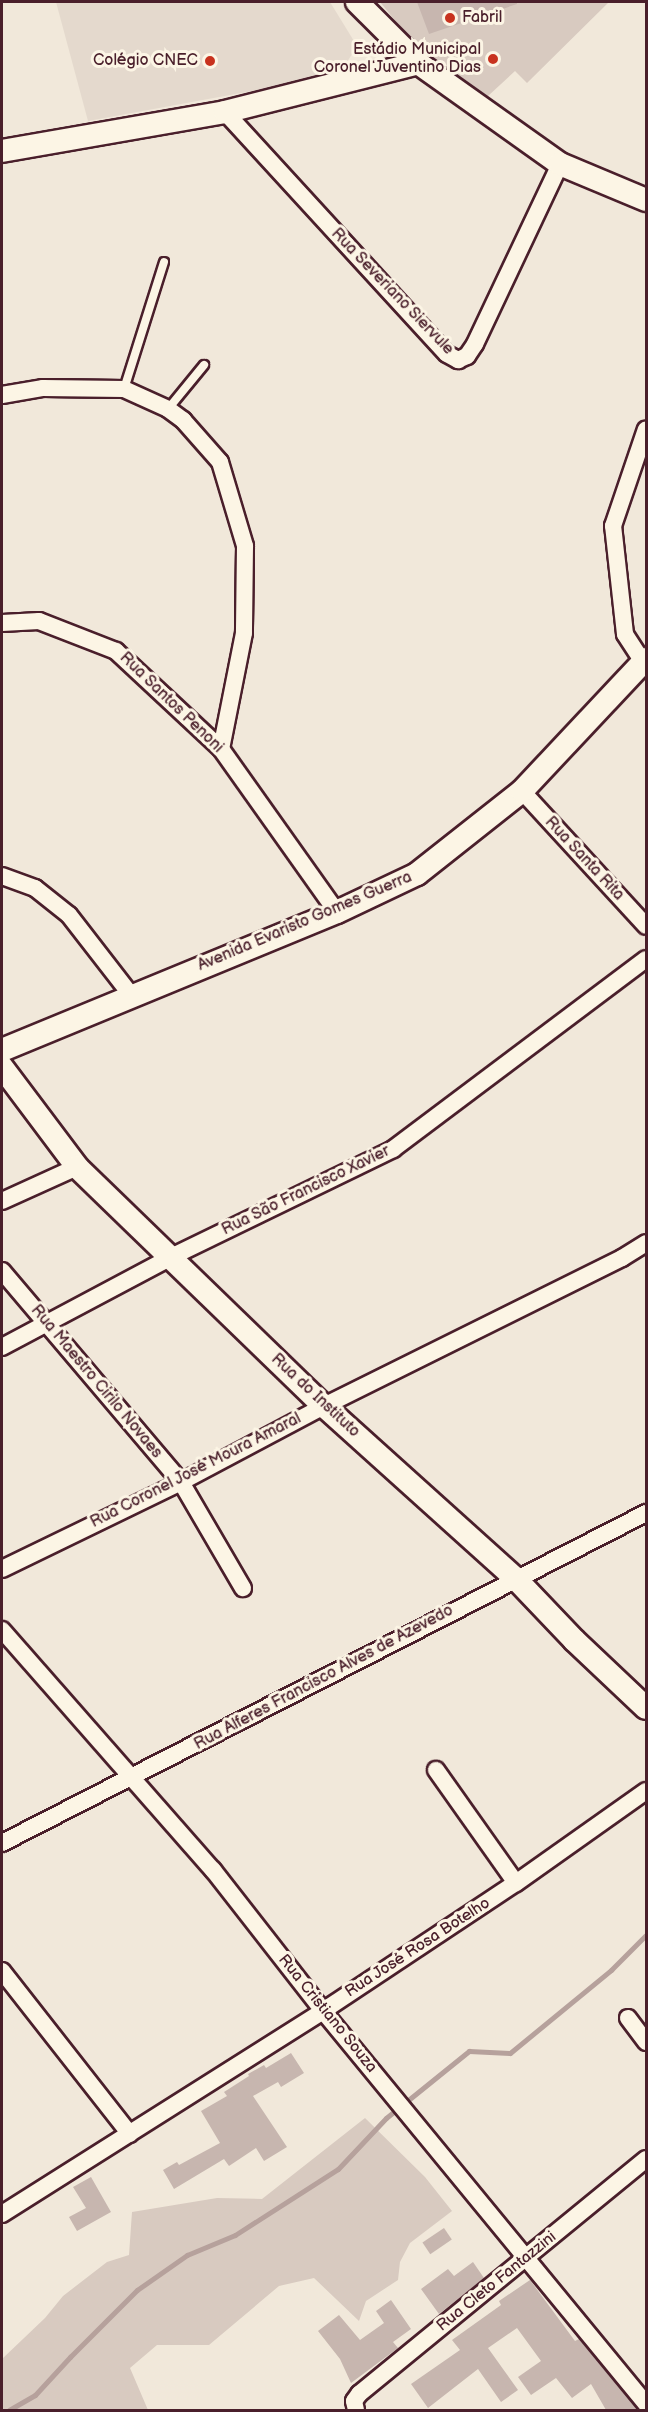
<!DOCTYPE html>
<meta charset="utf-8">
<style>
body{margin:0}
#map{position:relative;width:648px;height:2412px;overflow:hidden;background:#f1e8da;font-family:"Balsamiq Sans",sans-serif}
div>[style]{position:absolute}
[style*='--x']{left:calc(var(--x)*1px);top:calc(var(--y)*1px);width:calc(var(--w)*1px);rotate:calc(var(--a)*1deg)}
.built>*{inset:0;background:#e4d9cd}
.green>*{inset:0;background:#d8cac0}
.stream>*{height:5px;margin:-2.5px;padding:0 2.5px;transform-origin:2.5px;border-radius:2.5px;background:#b6a19c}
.building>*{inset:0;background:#c7b6af;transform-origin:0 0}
.roads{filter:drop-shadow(2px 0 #4a1f2b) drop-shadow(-2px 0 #4a1f2b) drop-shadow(0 2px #4a1f2b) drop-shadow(0 -2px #4a1f2b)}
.lane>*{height:8px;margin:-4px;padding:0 4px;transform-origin:4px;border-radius:4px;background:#fcf5e5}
.street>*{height:16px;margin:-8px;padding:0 8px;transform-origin:8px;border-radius:8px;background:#fcf5e5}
.secondary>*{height:22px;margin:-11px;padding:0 11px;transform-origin:11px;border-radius:11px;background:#fcf5e5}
.dots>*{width:16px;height:16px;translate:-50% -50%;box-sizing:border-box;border:3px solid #fcf5e5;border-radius:50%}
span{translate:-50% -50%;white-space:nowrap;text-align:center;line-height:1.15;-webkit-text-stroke:6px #fcf5e5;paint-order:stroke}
.poi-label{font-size:16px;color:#4a1f2b}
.left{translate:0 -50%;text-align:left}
.right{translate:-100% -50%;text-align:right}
.street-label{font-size:16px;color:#4a1f2b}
.frame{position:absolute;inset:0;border:3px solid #4a1f2b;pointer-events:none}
</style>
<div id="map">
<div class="built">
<i style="clip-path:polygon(56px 2px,330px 2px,357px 46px,339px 75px,88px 121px)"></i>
</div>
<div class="green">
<i style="clip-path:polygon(380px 2px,609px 2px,527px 83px,515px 71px,488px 96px,416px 46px)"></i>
<i style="clip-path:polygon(365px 2118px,425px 2177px,452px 2211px,410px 2243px,400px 2262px,398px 2280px,366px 2301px,359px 2321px,314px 2278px,279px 2286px,209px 2345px,157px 2345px,130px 2368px,148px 2410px,2px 2410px,2px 2359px,45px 2318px,63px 2296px,107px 2262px,129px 2255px,132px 2212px,217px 2198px,262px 2199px)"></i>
</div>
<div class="stream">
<i style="--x:9;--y:2410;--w:30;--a:-30"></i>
<i style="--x:35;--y:2395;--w:52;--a:-47.4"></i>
<i style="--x:70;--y:2357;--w:95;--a:-45"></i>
<i style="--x:137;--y:2290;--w:61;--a:-35"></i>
<i style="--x:187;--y:2255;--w:52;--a:-22.6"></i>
<i style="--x:235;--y:2235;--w:122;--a:-32.7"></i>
<i style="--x:338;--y:2169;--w:70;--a:-46.7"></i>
<i style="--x:386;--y:2118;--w:107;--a:-38.9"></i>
<i style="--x:469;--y:2051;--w:41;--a:2.8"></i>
<i style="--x:510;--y:2053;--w:131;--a:-39.4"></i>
<i style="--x:611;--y:1970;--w:49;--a:-45"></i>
</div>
<div class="building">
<i style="clip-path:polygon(417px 2px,517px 2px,517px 4px,429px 34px)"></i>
<i style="clip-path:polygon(291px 2053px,304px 2073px,281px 2087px,278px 2082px,253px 2096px,287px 2147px,264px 2161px,256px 2148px,229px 2166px,224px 2159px,174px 2189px,163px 2170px,177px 2162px,179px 2165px,220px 2143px,201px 2111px,227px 2096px,224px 2092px,249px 2076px,248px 2074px,264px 2065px,266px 2068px)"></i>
<i style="clip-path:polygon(91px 2177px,111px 2212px,77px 2231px,69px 2217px,86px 2208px,73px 2187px)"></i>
<i style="left:444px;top:2228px;width:14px;height:26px;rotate:56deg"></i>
<i style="clip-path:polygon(473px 2262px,484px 2278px,439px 2314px,421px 2289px,448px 2269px,454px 2276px)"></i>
<i style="clip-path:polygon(530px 2280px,575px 2341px,579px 2339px,638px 2410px,606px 2410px,591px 2384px,572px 2398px,556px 2378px,531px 2395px,518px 2377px,541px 2361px,517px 2328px,488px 2348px,518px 2390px,501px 2402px,478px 2369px,428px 2408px,411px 2384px,460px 2350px,452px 2340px,501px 2305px,499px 2301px)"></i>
<i style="clip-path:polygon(391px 2300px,411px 2329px,393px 2342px,398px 2348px,351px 2383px,340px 2359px,318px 2331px,339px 2315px,360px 2340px,384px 2323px,376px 2311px)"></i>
</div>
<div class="roads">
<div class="lane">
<i style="--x:124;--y:389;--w:133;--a:-72.5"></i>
<i style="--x:168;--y:409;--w:57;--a:-50.7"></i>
</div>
<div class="street">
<i style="--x:225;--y:112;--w:328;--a:47.5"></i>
<i style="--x:447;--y:354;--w:13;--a:29"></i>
<i style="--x:458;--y:360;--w:10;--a:-24"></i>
<i style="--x:467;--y:356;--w:14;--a:-56"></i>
<i style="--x:475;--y:344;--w:199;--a:-64.7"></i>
<i style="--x:2;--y:395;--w:42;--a:-9.7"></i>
<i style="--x:43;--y:388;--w:81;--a:0.7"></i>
<i style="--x:124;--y:389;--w:48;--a:24.4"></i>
<i style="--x:168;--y:409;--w:19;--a:36"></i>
<i style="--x:183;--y:420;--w:56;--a:48.6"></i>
<i style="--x:220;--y:462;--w:88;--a:73.4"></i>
<i style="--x:245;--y:546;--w:87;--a:90.7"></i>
<i style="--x:244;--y:633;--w:118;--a:101.2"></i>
<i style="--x:2;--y:623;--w:37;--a:-3"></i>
<i style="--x:39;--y:621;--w:83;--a:21.3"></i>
<i style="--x:116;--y:651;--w:144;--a:43"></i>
<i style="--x:221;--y:749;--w:200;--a:54.6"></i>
<i style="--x:643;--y:662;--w:33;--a:-123"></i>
<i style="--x:625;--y:634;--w:109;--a:-96.3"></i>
<i style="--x:613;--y:526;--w:102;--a:-71.2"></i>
<i style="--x:522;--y:791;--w:183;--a:47.4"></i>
<i style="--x:2;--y:876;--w:35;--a:20"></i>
<i style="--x:35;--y:888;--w:43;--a:38.5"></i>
<i style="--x:69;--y:915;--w:101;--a:52.2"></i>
<i style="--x:2;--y:1201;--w:82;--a:-24.4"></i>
<i style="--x:2;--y:1271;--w:277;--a:49.7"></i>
<i style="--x:181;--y:1482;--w:123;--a:59.7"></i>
<i style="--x:2;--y:1347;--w:191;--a:-28"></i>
<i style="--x:171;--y:1257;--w:247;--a:-25.9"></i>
<i style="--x:393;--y:1149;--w:316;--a:-36.9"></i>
<i style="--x:2;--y:1569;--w:199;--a:-25.9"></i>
<i style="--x:181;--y:1482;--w:162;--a:-28"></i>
<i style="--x:324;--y:1406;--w:333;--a:-26.4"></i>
<i style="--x:622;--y:1258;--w:28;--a:-32"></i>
<i style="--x:2;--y:1630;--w:320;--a:48.7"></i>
<i style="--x:213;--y:1870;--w:179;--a:52"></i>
<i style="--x:323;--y:2011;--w:509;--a:50.58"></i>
<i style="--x:436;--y:1770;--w:138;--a:54.7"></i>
<i style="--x:2;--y:1843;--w:724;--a:-27.13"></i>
<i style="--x:2;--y:1971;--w:207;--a:51.9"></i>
<i style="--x:628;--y:2018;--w:30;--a:53"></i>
<i style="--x:2;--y:2214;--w:380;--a:-32.3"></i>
<i style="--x:323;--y:2011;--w:232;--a:-33.6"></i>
<i style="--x:516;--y:1883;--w:159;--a:-35.3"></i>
<i style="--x:356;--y:2410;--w:9;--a:-103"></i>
<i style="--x:354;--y:2401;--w:9;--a:-54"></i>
<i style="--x:359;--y:2394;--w:371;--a:-39.3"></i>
</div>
<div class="secondary">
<i style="--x:357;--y:2;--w:86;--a:45"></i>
<i style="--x:418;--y:63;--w:174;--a:35.4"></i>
<i style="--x:560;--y:164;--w:93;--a:22.7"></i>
<i style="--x:2;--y:151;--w:226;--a:-9.9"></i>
<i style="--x:225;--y:112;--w:199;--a:-14.2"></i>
<i style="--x:2;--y:1050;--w:362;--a:-22.4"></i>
<i style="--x:337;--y:912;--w:89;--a:-25.4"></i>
<i style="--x:417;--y:874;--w:134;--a:-38.3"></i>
<i style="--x:522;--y:791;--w:181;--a:-46.8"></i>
<i style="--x:2;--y:1067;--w:125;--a:53.1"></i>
<i style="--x:77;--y:1167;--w:344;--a:44.1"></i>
<i style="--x:324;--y:1406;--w:257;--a:42"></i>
<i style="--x:515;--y:1578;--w:86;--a:46.4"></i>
<i style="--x:574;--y:1640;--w:99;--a:43.4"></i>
</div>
</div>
<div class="dots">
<i style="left:450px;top:18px;background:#c8321e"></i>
<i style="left:493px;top:59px;background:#c8321e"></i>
<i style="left:210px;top:61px;background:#c8321e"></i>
</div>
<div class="poi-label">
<span class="left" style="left:462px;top:18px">Fabril</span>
<span class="right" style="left:481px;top:59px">Estádio Municipal<br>Coronel Juventino Dias</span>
<span class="right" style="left:198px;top:61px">Colégio CNEC</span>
</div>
<div class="street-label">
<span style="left:392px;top:292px;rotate:46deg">Rua Severiano Siervule</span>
<span style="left:171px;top:703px;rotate:44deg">Rua Santos Penoni</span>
<span style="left:584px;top:859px;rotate:47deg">Rua Santa Rita</span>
<span style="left:305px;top:922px;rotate:-23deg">Avenida Evaristo Gomes Guerra</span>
<span style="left:306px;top:1191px;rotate:-26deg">Rua São Francisco Xavier</span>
<span style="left:96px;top:1382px;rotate:50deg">Rua Maestro Cirilo Novaes</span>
<span style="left:315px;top:1396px;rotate:43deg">Rua do Instituto</span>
<span style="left:196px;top:1471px;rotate:-27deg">Rua Coronel José Moura Amaral</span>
<span style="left:324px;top:1678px;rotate:-28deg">Rua Alferes Francisco Alves de Azevedo</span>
<span style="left:418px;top:1948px;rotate:-33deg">Rua José Rosa Botelho</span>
<span style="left:327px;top:2014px;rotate:51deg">Rua Cristiano Souza</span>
<span style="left:497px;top:2282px;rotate:-39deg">Rua Cleto Fantazzini</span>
</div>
<div class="frame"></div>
</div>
